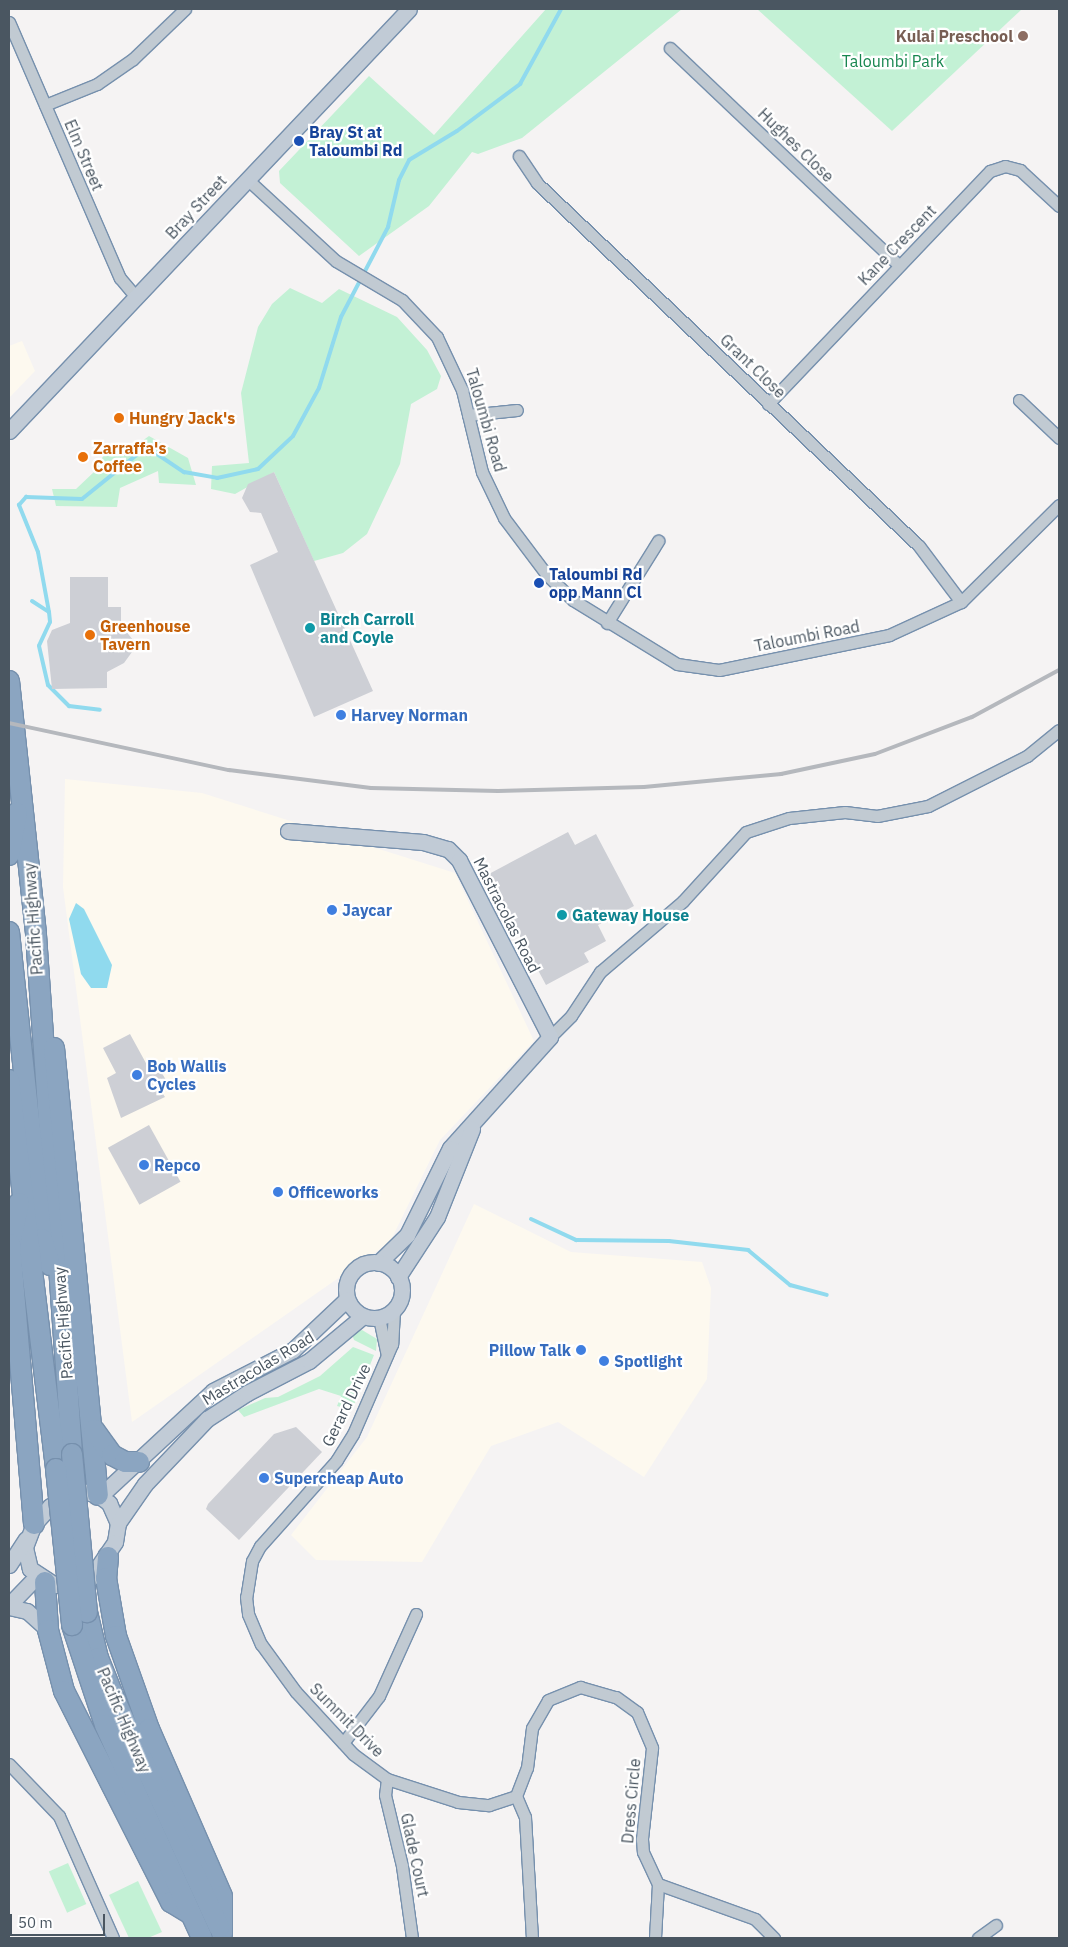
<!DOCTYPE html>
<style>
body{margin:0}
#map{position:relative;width:1068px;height:1947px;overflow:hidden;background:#f5f3f3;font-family:"IBM Plex Sans",sans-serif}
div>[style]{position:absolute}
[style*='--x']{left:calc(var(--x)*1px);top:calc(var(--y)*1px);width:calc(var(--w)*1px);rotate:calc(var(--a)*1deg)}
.commercial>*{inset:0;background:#fdf9ef}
.green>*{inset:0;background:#c3f1d5;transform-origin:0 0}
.water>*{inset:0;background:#90daee}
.stream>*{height:4px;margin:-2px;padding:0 2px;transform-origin:2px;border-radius:2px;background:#90daee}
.building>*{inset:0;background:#cdcfd5;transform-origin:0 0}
.roads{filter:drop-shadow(1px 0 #7690ad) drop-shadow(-1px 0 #7690ad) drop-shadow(0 1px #7690ad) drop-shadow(0 -1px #7690ad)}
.street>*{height:11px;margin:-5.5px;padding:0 5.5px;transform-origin:5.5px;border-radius:5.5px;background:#c1cad2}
.secondary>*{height:15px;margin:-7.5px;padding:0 7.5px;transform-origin:7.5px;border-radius:7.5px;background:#c1cbd6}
.secondary>.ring{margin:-7.5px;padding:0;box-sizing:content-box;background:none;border:15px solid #c1cbd6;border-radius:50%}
.highway>*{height:20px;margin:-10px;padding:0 10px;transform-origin:10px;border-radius:10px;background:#8ba5c1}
.rail>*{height:4px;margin:-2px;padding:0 2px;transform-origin:2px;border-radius:2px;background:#b5b8bd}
.bridges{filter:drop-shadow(1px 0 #7690ad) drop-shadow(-1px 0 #7690ad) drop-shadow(0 1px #7690ad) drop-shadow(0 -1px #7690ad)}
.highway-bridge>*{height:20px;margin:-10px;padding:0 10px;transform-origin:10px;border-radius:10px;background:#8ba5c1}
.dots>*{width:14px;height:14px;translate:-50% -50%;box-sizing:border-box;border:2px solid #fff;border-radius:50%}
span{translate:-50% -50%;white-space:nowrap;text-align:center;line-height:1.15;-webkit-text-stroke:4.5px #fff;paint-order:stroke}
.education-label{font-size:16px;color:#785e54;font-weight:700}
.right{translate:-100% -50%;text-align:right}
.park-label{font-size:16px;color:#17864f}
.transit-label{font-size:16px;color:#164399;font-weight:700}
.left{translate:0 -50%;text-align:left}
.street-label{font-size:16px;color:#4a5661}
.food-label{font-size:16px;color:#c56008;font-weight:700}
.culture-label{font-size:16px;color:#0d838f;font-weight:700}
.shop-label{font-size:16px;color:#366cbe;font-weight:700}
.frame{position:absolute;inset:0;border:10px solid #4a5661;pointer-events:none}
.scale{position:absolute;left:10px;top:1914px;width:95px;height:22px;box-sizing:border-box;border:2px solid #4a5661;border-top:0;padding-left:6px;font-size:15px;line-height:18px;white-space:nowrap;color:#4a5661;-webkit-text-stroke:4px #fff;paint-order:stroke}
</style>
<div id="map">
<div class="commercial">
<i style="clip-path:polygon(22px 341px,35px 371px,9px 398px,9px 346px)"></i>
<i style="clip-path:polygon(65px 779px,202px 793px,455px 873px,534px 1041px,440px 1140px,390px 1242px,132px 1422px,63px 887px)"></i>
<i style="clip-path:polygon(474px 1204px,571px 1252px,702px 1262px,711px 1288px,707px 1379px,644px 1477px,558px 1422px,491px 1446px,422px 1562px,316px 1560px,291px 1535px,367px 1437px)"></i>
</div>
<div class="green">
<i style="clip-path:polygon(546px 9px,682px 9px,522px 138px,478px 154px,472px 152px,429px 206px,359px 256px,280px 183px,279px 171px,369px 76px,434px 135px)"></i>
<i style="clip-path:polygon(757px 9px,1022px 9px,892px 131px)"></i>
<i style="clip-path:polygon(290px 288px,322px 303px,339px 289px,397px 317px,427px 350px,441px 376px,437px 389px,411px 404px,400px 464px,367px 534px,343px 553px,314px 561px,274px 472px,235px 494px,211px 489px,212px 466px,249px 463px,241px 393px,258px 327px,272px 304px)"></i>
<i style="clip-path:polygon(149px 436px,188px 458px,196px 485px,159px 483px,158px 471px,120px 488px,117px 507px,56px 506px,52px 489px,76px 489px,95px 471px,107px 449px,127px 452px)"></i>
<i style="clip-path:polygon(362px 1330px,377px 1339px,376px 1351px,354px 1340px,352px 1334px)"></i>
<i style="clip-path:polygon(353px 1347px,374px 1355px,352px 1410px,337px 1406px,341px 1396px,319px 1389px,244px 1417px,238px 1410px,265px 1398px,278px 1397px,320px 1376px)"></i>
<i style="left:68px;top:1863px;width:45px;height:21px;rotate:66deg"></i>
<i style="clip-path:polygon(138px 1881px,162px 1932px,148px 1938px,129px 1938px,109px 1895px)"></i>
</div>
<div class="water">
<i style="clip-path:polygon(76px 903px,84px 909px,112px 965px,107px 988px,91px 988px,81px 974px,69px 919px)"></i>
</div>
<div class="stream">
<i style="--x:32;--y:601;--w:20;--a:33"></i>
<i style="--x:49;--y:612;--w:10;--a:84"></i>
<i style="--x:50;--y:622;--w:26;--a:115"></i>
<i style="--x:39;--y:646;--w:40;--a:77"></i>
<i style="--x:48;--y:685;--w:30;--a:45"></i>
<i style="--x:69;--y:706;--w:31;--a:7"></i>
<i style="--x:49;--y:612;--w:61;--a:-100.4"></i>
<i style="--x:38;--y:552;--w:51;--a:-112"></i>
<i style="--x:19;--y:505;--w:11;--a:-49"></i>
<i style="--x:26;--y:497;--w:56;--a:2"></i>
<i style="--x:82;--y:499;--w:73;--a:-38.9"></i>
<i style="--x:139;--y:453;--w:12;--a:-14"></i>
<i style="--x:151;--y:450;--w:40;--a:34"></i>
<i style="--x:184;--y:472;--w:34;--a:10"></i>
<i style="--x:217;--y:478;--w:42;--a:-12.4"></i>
<i style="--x:258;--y:469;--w:48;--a:-43.3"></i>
<i style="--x:293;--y:436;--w:55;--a:-61.6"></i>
<i style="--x:319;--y:388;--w:74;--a:-72.8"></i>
<i style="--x:341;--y:317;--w:102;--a:-62.4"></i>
<i style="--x:388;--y:227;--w:48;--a:-76.8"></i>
<i style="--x:399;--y:180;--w:22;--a:-63"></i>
<i style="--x:409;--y:160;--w:56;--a:-31.1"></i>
<i style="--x:457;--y:131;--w:79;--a:-36.7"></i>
<i style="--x:520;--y:84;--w:85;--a:-61.3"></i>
<i style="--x:531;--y:1219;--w:50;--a:25"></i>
<i style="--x:576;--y:1240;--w:93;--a:0.6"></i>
<i style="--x:669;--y:1241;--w:80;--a:6.5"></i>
<i style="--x:748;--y:1250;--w:55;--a:39.8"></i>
<i style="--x:790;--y:1285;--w:38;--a:15"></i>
</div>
<div class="building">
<i style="clip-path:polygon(274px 472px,373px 691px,314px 717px,250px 565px,278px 552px,261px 513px,250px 512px,242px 498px,248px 484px)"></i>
<i style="clip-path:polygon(70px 577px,108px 577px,108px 607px,121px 607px,121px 625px,133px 640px,132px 652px,124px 663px,107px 672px,107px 688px,52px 689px,47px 641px,52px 630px,70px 623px)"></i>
<i style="clip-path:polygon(568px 832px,575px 845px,596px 834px,634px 906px,598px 925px,606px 941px,584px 953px,589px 962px,546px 985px,487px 875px)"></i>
<i style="clip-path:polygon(130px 1034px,147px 1065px,154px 1060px,166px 1080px,157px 1085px,165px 1097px,121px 1118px,107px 1078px,116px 1073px,103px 1048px)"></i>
<i style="left:149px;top:1125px;width:65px;height:47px;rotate:61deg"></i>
<i style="clip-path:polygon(296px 1427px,322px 1452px,239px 1540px,206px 1509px,208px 1504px,274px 1434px)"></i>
</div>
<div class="roads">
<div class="street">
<i style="--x:9;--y:22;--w:279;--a:66.6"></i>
<i style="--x:120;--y:278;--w:25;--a:50"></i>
<i style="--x:670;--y:48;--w:315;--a:43.5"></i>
<i style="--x:45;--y:105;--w:56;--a:-22"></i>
<i style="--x:97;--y:84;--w:44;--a:-34.8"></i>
<i style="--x:133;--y:59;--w:72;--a:-43.9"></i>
<i style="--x:519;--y:156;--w:32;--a:56"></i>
<i style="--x:537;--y:183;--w:527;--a:43.54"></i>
<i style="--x:919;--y:546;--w:70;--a:53.1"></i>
<i style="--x:247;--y:179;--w:121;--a:42.7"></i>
<i style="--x:336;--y:261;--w:77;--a:30.6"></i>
<i style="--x:402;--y:300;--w:51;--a:46.6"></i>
<i style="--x:437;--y:337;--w:59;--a:64.7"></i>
<i style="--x:462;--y:390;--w:84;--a:76.3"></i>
<i style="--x:482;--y:472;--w:51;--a:64.4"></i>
<i style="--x:504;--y:518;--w:71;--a:53"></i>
<i style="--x:547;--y:575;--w:36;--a:44"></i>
<i style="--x:573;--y:600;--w:122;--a:31.6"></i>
<i style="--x:677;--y:664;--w:42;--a:8.1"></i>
<i style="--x:719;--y:670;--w:174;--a:-11.6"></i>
<i style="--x:889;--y:635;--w:79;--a:-24.6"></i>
<i style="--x:961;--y:602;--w:138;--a:-44.7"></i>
<i style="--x:1019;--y:400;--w:55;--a:43.5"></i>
<i style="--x:768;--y:404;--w:322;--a:-46.4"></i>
<i style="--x:990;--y:171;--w:16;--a:-18"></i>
<i style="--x:1005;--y:166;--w:16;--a:15"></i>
<i style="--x:1020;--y:170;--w:53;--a:42.7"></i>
<i style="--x:468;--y:415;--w:49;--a:-5.8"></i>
<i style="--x:607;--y:623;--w:97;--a:-58.1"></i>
<i style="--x:550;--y:1037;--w:30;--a:-45"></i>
<i style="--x:571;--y:1016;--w:53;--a:-56.6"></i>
<i style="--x:600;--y:972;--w:109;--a:-40.5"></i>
<i style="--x:683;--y:901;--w:93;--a:-47.6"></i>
<i style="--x:746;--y:832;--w:45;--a:-18"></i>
<i style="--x:789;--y:818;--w:56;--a:-6.1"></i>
<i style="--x:845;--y:812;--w:32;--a:7"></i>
<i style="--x:877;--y:816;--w:52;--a:-11.1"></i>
<i style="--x:928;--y:806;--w:111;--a:-26.8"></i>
<i style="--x:1027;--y:756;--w:41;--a:-39.1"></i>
<i style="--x:394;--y:1310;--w:34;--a:93"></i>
<i style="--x:392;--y:1344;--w:98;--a:113.4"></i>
<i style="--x:353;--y:1434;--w:31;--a:122"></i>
<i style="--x:337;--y:1460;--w:115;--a:131.8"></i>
<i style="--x:260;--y:1546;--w:17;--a:118"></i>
<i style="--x:252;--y:1561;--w:36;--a:99"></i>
<i style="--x:246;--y:1597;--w:17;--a:83"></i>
<i style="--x:248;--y:1614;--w:33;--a:67"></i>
<i style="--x:261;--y:1644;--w:59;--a:53.9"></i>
<i style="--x:296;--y:1692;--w:84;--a:47.4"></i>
<i style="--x:353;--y:1754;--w:42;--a:36.3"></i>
<i style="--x:387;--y:1779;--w:75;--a:17.9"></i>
<i style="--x:458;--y:1802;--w:31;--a:6"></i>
<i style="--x:489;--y:1805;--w:28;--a:-18"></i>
<i style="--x:379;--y:1318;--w:38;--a:78"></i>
<i style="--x:343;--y:1743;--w:59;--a:-52.5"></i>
<i style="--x:379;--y:1696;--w:90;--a:-65.7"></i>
<i style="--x:9;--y:1764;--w:72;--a:46.1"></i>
<i style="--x:59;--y:1816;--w:133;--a:66.1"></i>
<i style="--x:387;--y:1779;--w:16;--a:97"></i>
<i style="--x:385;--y:1795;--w:73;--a:76.5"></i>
<i style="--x:402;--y:1866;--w:73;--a:82.1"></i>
<i style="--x:516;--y:1796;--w:30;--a:-69"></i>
<i style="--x:527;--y:1768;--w:40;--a:-82.9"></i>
<i style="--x:532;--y:1728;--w:32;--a:-60"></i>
<i style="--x:548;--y:1700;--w:35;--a:-22"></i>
<i style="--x:580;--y:1687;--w:37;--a:16"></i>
<i style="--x:616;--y:1697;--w:26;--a:36"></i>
<i style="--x:637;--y:1712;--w:39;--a:67"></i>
<i style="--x:652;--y:1748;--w:92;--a:96.3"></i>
<i style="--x:642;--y:1839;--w:13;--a:86"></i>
<i style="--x:643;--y:1852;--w:35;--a:65"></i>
<i style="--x:658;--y:1884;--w:54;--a:93.2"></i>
<i style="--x:516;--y:1796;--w:23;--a:67"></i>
<i style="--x:525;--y:1817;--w:121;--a:86.7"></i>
<i style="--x:658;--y:1884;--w:103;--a:19.8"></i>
<i style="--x:755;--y:1919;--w:27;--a:45"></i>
<i style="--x:978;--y:1938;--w:22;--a:-36"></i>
</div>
<div class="secondary">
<i style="--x:9;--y:431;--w:581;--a:-46.53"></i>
<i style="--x:288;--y:831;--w:135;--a:4.7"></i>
<i style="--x:423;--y:842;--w:26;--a:16"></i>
<i style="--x:448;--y:849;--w:16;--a:45"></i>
<i style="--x:459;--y:860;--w:199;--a:62.8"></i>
<i style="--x:550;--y:1037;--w:149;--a:132"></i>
<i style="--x:450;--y:1148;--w:97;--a:116.3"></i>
<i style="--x:407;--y:1235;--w:40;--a:136"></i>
<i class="ring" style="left:346px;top:1262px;width:41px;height:41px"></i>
<i style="--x:398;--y:1277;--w:72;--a:-57"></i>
<i style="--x:437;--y:1217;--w:95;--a:-68.3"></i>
<i style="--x:82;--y:1491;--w:16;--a:14"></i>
<i style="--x:98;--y:1495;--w:14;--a:36"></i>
<i style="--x:109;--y:1503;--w:22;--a:66"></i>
<i style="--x:118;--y:1523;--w:19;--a:99"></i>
<i style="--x:115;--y:1542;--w:46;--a:124.4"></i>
<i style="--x:89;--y:1580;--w:11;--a:153"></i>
<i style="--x:79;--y:1585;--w:24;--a:180"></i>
<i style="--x:55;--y:1585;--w:30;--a:-147"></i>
<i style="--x:30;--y:1569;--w:23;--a:-103"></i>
<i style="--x:25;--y:1547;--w:25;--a:-69"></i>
<i style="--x:34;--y:1524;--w:24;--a:-48"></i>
<i style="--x:50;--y:1506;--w:35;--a:-25"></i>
<i style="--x:100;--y:1496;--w:154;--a:-42.9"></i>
<i style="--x:213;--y:1391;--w:90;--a:-27.1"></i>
<i style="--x:293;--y:1350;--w:74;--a:-43.4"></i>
<i style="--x:118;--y:1523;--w:47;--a:-55.3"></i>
<i style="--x:145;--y:1484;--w:90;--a:-46.4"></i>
<i style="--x:207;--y:1419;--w:48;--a:-33"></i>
<i style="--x:247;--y:1393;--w:70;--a:-27.3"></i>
<i style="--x:309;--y:1361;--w:70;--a:-39.8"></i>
<i style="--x:9;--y:1565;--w:31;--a:-57"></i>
<i style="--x:9;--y:1605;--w:40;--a:-46"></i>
<i style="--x:9;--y:1607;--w:18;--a:13"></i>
<i style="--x:27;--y:1611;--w:28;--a:42"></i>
</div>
<div class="highway">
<i style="--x:9;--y:681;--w:255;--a:83.9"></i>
<i style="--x:36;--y:935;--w:520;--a:86.03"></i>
<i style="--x:9;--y:855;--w:43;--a:-79.2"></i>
<i style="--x:9;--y:932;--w:309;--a:83.9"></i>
<i style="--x:42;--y:1239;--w:27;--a:73"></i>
<i style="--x:54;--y:1048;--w:449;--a:84.4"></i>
<i style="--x:9;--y:1080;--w:392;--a:83.1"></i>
<i style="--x:19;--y:1203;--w:42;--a:102.4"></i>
<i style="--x:10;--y:1244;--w:281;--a:85.1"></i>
<i style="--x:94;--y:1430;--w:31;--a:54"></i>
<i style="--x:112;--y:1455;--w:15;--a:28"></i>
<i style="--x:125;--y:1462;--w:14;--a:0"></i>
<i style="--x:108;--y:1557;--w:21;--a:95"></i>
<i style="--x:106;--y:1578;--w:59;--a:80.2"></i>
<i style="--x:116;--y:1636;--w:99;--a:70.5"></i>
<i style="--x:149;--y:1729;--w:182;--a:66.4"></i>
<i style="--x:222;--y:1896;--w:38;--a:90"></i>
<i style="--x:45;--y:1582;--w:48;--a:86.4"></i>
<i style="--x:48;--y:1630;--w:63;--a:75.3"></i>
<i style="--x:64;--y:1691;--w:237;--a:63.1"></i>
<i style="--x:171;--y:1902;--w:23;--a:31"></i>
<i style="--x:87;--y:1612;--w:47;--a:76.6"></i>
<i style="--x:98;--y:1658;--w:45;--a:68"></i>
<i style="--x:115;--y:1700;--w:250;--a:65.4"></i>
<i style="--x:72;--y:1625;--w:105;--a:71.7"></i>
<i style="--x:105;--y:1725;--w:234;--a:65.5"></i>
</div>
</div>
<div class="rail">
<i style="--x:9;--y:723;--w:225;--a:12.1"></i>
<i style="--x:229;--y:770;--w:143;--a:7.2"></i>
<i style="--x:371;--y:788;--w:127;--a:1.4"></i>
<i style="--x:498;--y:791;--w:146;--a:-1.6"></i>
<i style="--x:644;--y:787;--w:138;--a:-5.4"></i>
<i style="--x:781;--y:774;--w:96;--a:-12"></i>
<i style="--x:875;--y:754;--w:104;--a:-20.9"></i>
<i style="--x:972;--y:717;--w:99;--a:-28.4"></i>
</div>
<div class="bridges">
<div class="highway-bridge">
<i style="--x:72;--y:1454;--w:159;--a:84.6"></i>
<i style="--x:56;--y:1469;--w:157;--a:84.1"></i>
</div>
</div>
<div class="dots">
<i style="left:1023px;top:36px;background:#8d6e63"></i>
<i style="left:299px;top:141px;background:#1a4fb4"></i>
<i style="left:119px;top:418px;background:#e8710a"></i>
<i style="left:83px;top:457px;background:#e8710a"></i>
<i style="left:539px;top:583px;background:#1a4fb4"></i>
<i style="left:310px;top:628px;background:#0f9aa8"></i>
<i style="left:90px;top:635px;background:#e8710a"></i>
<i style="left:341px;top:715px;background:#3f7fe0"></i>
<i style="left:332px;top:910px;background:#3f7fe0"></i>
<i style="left:562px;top:915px;background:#0f9aa8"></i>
<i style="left:137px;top:1075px;background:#3f7fe0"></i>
<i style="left:144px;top:1165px;background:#3f7fe0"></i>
<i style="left:278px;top:1192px;background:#3f7fe0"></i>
<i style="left:581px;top:1350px;background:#3f7fe0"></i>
<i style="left:604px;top:1361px;background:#3f7fe0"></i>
<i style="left:264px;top:1478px;background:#3f7fe0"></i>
</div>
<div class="education-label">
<span class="right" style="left:1013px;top:36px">Kulai Preschool</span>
</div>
<div class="park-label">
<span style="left:893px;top:61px">Taloumbi Park</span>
</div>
<div class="transit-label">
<span class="left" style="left:309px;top:141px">Bray St at<br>Taloumbi Rd</span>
<span class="left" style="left:549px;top:583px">Taloumbi Rd<br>opp Mann Cl</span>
</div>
<div class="street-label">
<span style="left:796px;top:145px;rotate:44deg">Hughes Close</span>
<span style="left:84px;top:155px;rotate:67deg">Elm Street</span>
<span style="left:196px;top:207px;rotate:-47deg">Bray Street</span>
<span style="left:897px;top:245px;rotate:-46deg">Kane Crescent</span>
<span style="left:753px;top:366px;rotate:44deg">Grant Close</span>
<span style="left:486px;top:420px;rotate:74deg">Taloumbi Road</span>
<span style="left:807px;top:636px;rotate:-11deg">Taloumbi Road</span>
<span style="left:507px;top:915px;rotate:63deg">Mastracolas Road</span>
<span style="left:33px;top:919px;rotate:-94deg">Pacific Highway</span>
<span style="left:63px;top:1323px;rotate:-94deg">Pacific Highway</span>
<span style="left:258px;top:1368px;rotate:-31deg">Mastracolas Road</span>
<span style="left:346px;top:1405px;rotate:-64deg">Gerard Drive</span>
<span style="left:124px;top:1720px;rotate:67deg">Pacific Highway</span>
<span style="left:347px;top:1720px;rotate:45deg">Summit Drive</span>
<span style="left:631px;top:1801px;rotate:-85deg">Dress Circle</span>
<span style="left:415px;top:1855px;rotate:78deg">Glade Court</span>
</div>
<div class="food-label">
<span class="left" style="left:129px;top:418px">Hungry Jack's</span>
<span class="left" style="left:93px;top:457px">Zarraffa's<br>Coffee</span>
<span class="left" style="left:100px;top:635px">Greenhouse<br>Tavern</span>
</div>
<div class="culture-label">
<span class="left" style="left:320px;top:628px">Birch Carroll<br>and Coyle</span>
<span class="left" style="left:572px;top:915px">Gateway House</span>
</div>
<div class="shop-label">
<span class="left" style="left:351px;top:715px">Harvey Norman</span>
<span class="left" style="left:342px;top:910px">Jaycar</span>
<span class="left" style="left:147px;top:1075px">Bob Wallis<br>Cycles</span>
<span class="left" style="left:154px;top:1165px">Repco</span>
<span class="left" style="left:288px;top:1192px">Officeworks</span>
<span class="right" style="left:571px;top:1350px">Pillow Talk</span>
<span class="left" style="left:614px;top:1361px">Spotlight</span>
<span class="left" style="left:274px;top:1478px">Supercheap Auto</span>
</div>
<div class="frame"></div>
<div class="scale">50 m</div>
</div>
